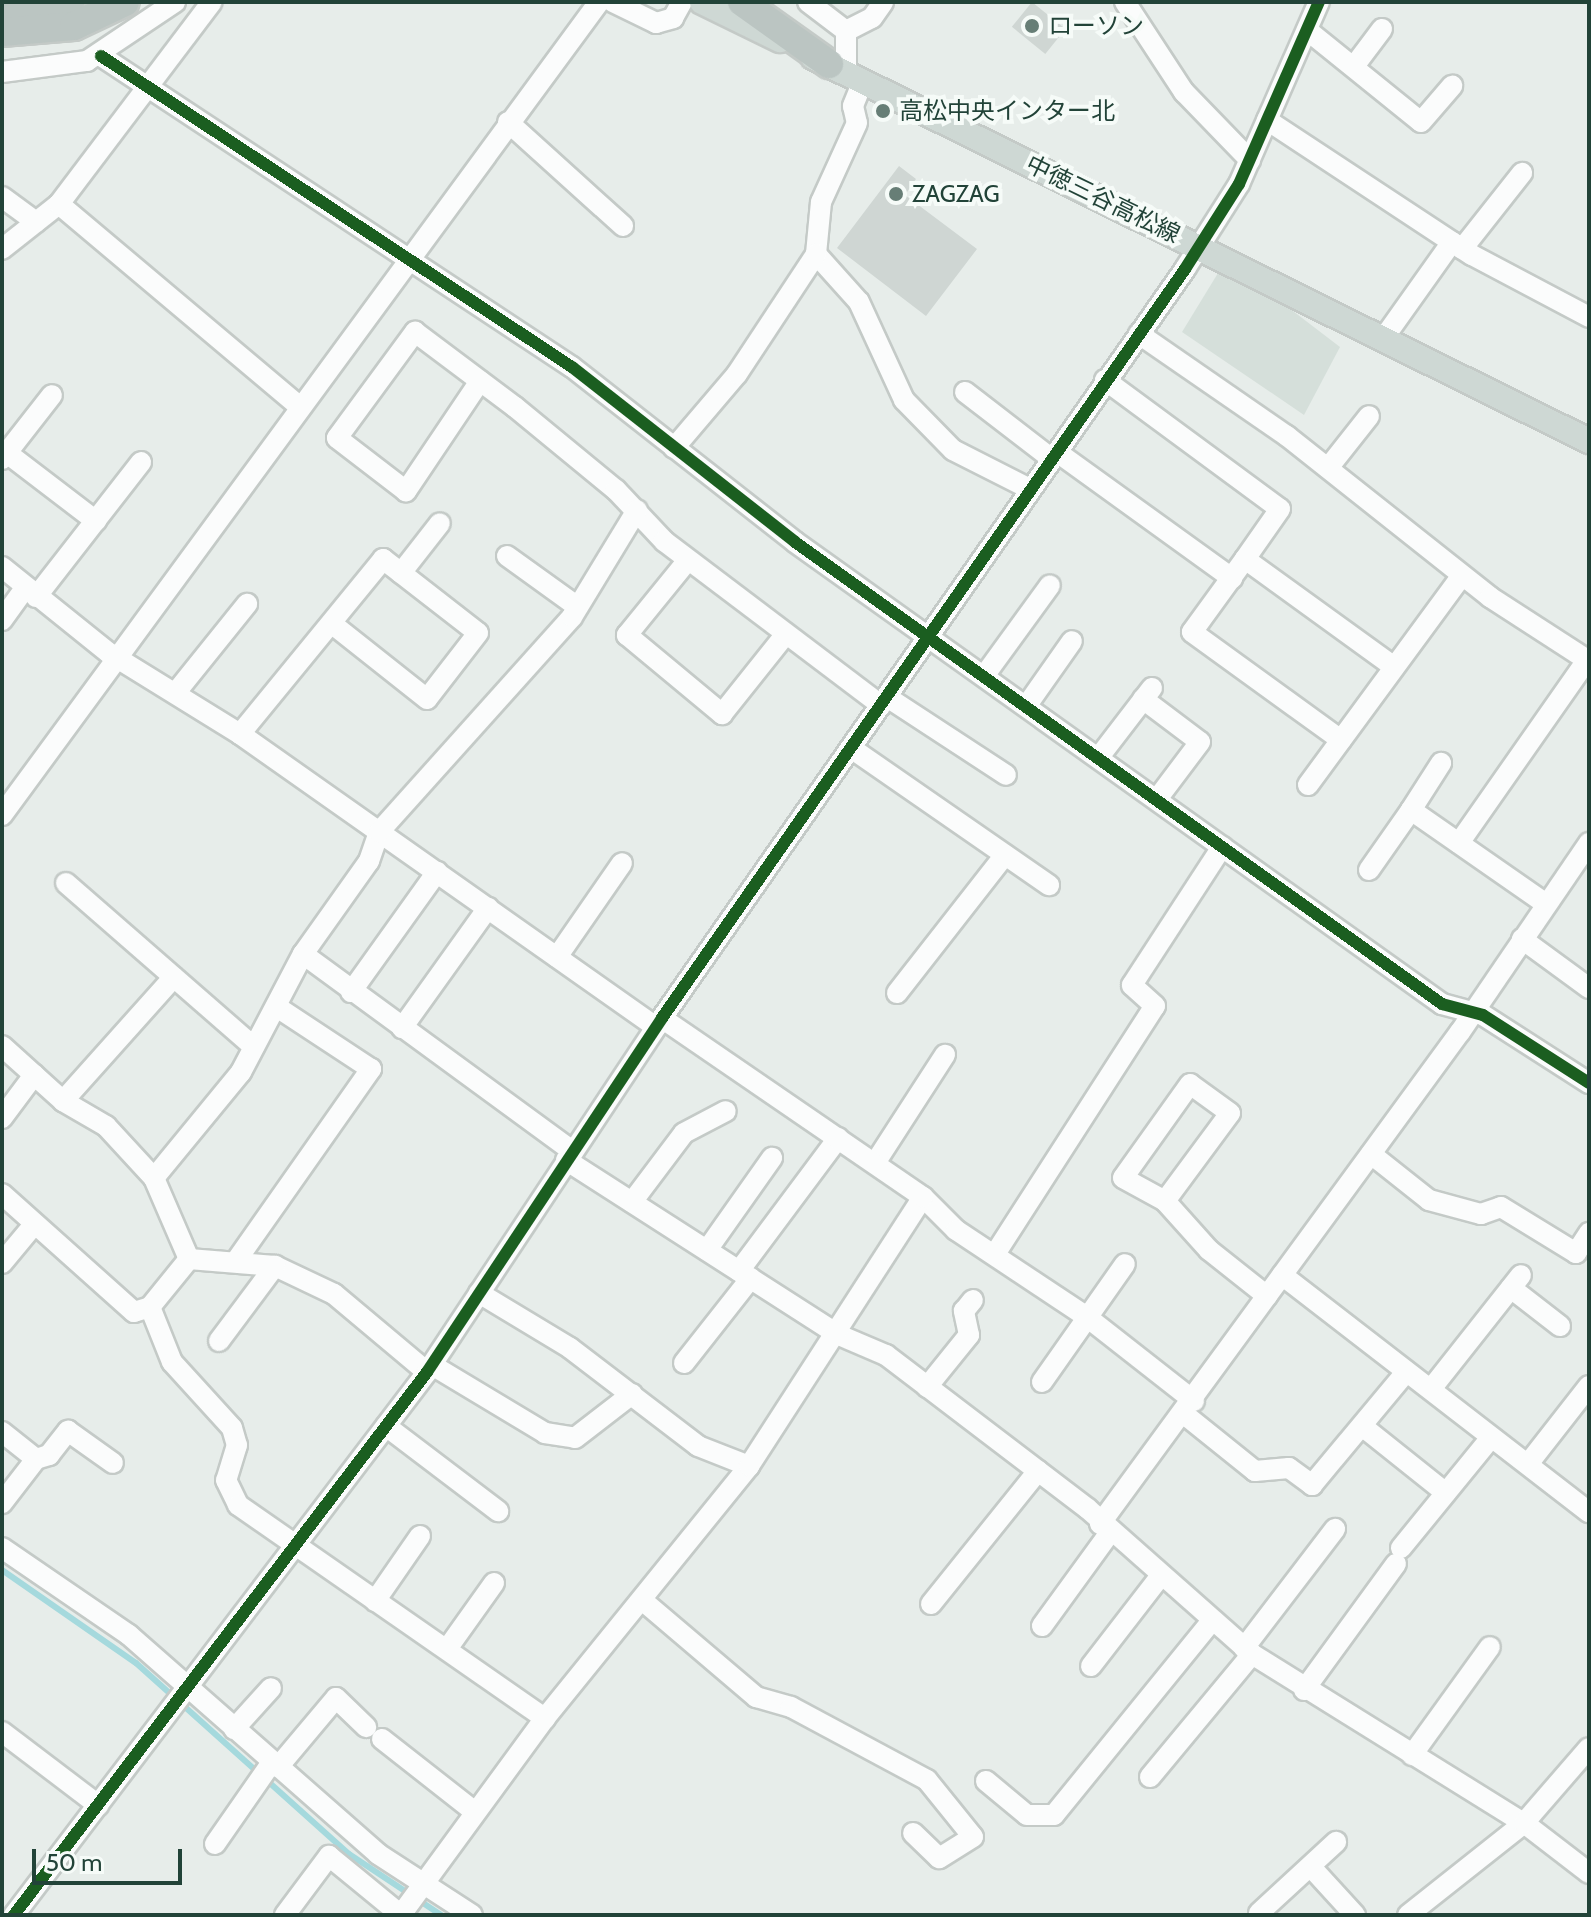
<!DOCTYPE html>
<meta charset="utf-8">
<style>
body{margin:0}
#map{position:relative;width:1591px;height:1917px;overflow:hidden;background:#e7edea;font-family:Cabin,"Noto Sans JP",sans-serif}
div>[style]{position:absolute}
[style*='--x']{left:calc(var(--x)*1px);top:calc(var(--y)*1px);width:calc(var(--w)*1px);rotate:calc(var(--a)*1deg)}
.built>*{inset:0;background:#d5dfda}
.stream>*{height:6px;margin:-3px;padding:0 3px;transform-origin:3px;border-radius:3px;background:#a5d9dd}
.building>*{inset:0;background:#cfd6d3;transform-origin:0 0}
.roads{filter:drop-shadow(2px 0 #c4cac7) drop-shadow(-2px 0 #c4cac7) drop-shadow(0 2px #c4cac7) drop-shadow(0 -2px #c4cac7)}
.minor>*{height:20px;margin:-10px;padding:0 10px;transform-origin:10px;border-radius:10px;background:#fbfcfc}
.major>*{height:24px;margin:-12px;padding:0 12px;transform-origin:12px;border-radius:12px;background:#ced8d4}
.highway>*{height:28px;margin:-14px;padding:0 14px;transform-origin:14px;border-radius:14px;background:#bbc5c2}
.cycleway>*{height:12px;margin:-6px;padding:0 6px;transform-origin:6px;border-radius:6px;background:#1b5e20}
.dots>*{width:22px;height:22px;translate:-50% -50%;box-sizing:border-box;border:4px solid #f6fbf8;border-radius:50%}
span{translate:-50% -50%;white-space:nowrap;text-align:center;line-height:1.15;-webkit-text-stroke:8px #f6fbf8;paint-order:stroke}
.poi-label{font-size:24px;color:#224338}
.left{translate:0 -50%;text-align:left}
.street-label{font-size:24px;color:#224338}
.frame{position:absolute;inset:0;border:4px solid #224338;pointer-events:none}
.scale{position:absolute;left:32px;top:1849px;width:150px;height:36px;box-sizing:border-box;border:4px solid #224338;border-top:0;padding-left:10px;font-size:24px;line-height:28px;white-space:nowrap;color:#224338;-webkit-text-stroke:6px #f6fbf8;paint-order:stroke}
</style>
<div id="map">
<div class="built">
<i style="clip-path:polygon(1226px 260px,1340px 347px,1304px 415px,1182px 332px)"></i>
</div>
<div class="stream">
<i style="--x:2;--y:1570;--w:163;--a:34.8"></i>
<i style="--x:136;--y:1663;--w:286;--a:41.9"></i>
<i style="--x:349;--y:1854;--w:110;--a:33.5"></i>
</div>
<div class="building">
<i style="left:1032px;top:2px;width:43px;height:32px;rotate:39deg"></i>
<i style="clip-path:polygon(899px 166px,916px 179px,905px 195px,977px 249px,926px 316px,837px 248px)"></i>
</div>
<div class="roads">
<div class="minor">
<i style="--x:613;--y:2;--w:48;--a:26"></i>
<i style="--x:656;--y:23;--w:18;--a:-16"></i>
<i style="--x:673;--y:18;--w:18;--a:-61"></i>
<i style="--x:808;--y:2;--w:48;--a:37.3"></i>
<i style="--x:846;--y:31;--w:42;--a:90"></i>
<i style="--x:1125;--y:2;--w:108;--a:56.8"></i>
<i style="--x:1184;--y:92;--w:95;--a:45.9"></i>
<i style="--x:1307;--y:30;--w:146;--a:38.9"></i>
<i style="--x:1421;--y:122;--w:48;--a:-49.3"></i>
<i style="--x:846;--y:31;--w:29;--a:-27"></i>
<i style="--x:872;--y:18;--w:19;--a:-55"></i>
<i style="--x:101;--y:56;--w:564;--a:33.44"></i>
<i style="--x:572;--y:367;--w:283;--a:38.1"></i>
<i style="--x:795;--y:542;--w:795;--a:35.53"></i>
<i style="--x:1442;--y:1004;--w:42;--a:15"></i>
<i style="--x:1483;--y:1015;--w:126;--a:32.7"></i>
<i style="--x:1355;--y:65;--w:45;--a:-53.1"></i>
<i style="--x:2;--y:72;--w:86;--a:-7.4"></i>
<i style="--x:87;--y:61;--w:106;--a:-33.8"></i>
<i style="--x:863;--y:81;--w:27;--a:112"></i>
<i style="--x:853;--y:106;--w:17;--a:77"></i>
<i style="--x:857;--y:123;--w:87;--a:114.5"></i>
<i style="--x:821;--y:202;--w:52;--a:95.5"></i>
<i style="--x:816;--y:254;--w:64;--a:48.1"></i>
<i style="--x:859;--y:302;--w:108;--a:65.3"></i>
<i style="--x:904;--y:400;--w:70;--a:45.6"></i>
<i style="--x:953;--y:450;--w:86;--a:26.9"></i>
<i style="--x:1267;--y:120;--w:245;--a:33.4"></i>
<i style="--x:1472;--y:255;--w:132;--a:27.9"></i>
<i style="--x:508;--y:122;--w:155;--a:42.1"></i>
<i style="--x:2;--y:197;--w:42;--a:36.3"></i>
<i style="--x:59;--y:204;--w:314;--a:40.1"></i>
<i style="--x:2;--y:249;--w:73;--a:-38.3"></i>
<i style="--x:59;--y:204;--w:253;--a:-52.9"></i>
<i style="--x:1462;--y:249;--w:97;--a:-51.7"></i>
<i style="--x:1139;--y:334;--w:180;--a:34.6"></i>
<i style="--x:1287;--y:436;--w:259;--a:38.4"></i>
<i style="--x:1490;--y:597;--w:118;--a:32.9"></i>
<i style="--x:1383;--y:339;--w:119;--a:-54.6"></i>
<i style="--x:1105;--y:380;--w:217;--a:36.4"></i>
<i style="--x:1280;--y:509;--w:61;--a:125"></i>
<i style="--x:480;--y:381;--w:133;--a:123.9"></i>
<i style="--x:406;--y:491;--w:87;--a:-142.5"></i>
<i style="--x:337;--y:438;--w:132;--a:-53.7"></i>
<i style="--x:415;--y:332;--w:125;--a:36.9"></i>
<i style="--x:515;--y:407;--w:131;--a:39.4"></i>
<i style="--x:616;--y:490;--w:70;--a:46.7"></i>
<i style="--x:664;--y:541;--w:272;--a:37.1"></i>
<i style="--x:965;--y:392;--w:110;--a:37.6"></i>
<i style="--x:674;--y:448;--w:97;--a:-49.6"></i>
<i style="--x:737;--y:374;--w:144;--a:-56.6"></i>
<i style="--x:1057;--y:452;--w:216;--a:35.8"></i>
<i style="--x:7;--y:453;--w:112;--a:37.4"></i>
<i style="--x:2;--y:459;--w:81;--a:-52"></i>
<i style="--x:1328;--y:468;--w:66;--a:-51.7"></i>
<i style="--x:507;--y:556;--w:87;--a:35.7"></i>
<i style="--x:688;--y:560;--w:97;--a:129.1"></i>
<i style="--x:627;--y:635;--w:124;--a:39.7"></i>
<i style="--x:722;--y:714;--w:101;--a:-51.4"></i>
<i style="--x:2;--y:567;--w:137;--a:38.8"></i>
<i style="--x:109;--y:653;--w:154;--a:31.7"></i>
<i style="--x:240;--y:734;--w:509;--a:35.16"></i>
<i style="--x:401;--y:573;--w:63;--a:-52"></i>
<i style="--x:36;--y:597;--w:171;--a:-52.1"></i>
<i style="--x:2;--y:620;--w:39;--a:-54"></i>
<i style="--x:984;--y:676;--w:112;--a:-54"></i>
<i style="--x:177;--y:691;--w:112;--a:-51.2"></i>
<i style="--x:887;--y:697;--w:142;--a:33.2"></i>
<i style="--x:1143;--y:699;--w:71;--a:37"></i>
<i style="--x:1200;--y:742;--w:71;--a:127"></i>
<i style="--x:1027;--y:705;--w:78;--a:-54.9"></i>
<i style="--x:240;--y:734;--w:226;--a:-50.7"></i>
<i style="--x:383;--y:559;--w:120;--a:37.9"></i>
<i style="--x:478;--y:633;--w:83;--a:127.7"></i>
<i style="--x:427;--y:699;--w:122;--a:-141.6"></i>
<i style="--x:1341;--y:740;--w:184;--a:-144.1"></i>
<i style="--x:1192;--y:632;--w:90;--a:-54"></i>
<i style="--x:1245;--y:559;--w:184;--a:35.9"></i>
<i style="--x:851;--y:748;--w:241;--a:34.7"></i>
<i style="--x:1099;--y:757;--w:87;--a:-52.5"></i>
<i style="--x:1308;--y:785;--w:260;--a:-53.7"></i>
<i style="--x:1411;--y:810;--w:56;--a:-57.4"></i>
<i style="--x:2;--y:815;--w:1009;--a:-53.71"></i>
<i style="--x:1459;--y:843;--w:223;--a:-55"></i>
<i style="--x:1369;--y:870;--w:73;--a:-55"></i>
<i style="--x:1411;--y:810;--w:165;--a:34.8"></i>
<i style="--x:66;--y:883;--w:249;--a:41.1"></i>
<i style="--x:1522;--y:939;--w:83;--a:36.2"></i>
<i style="--x:303;--y:954;--w:333;--a:36.2"></i>
<i style="--x:557;--y:957;--w:114;--a:-55.3"></i>
<i style="--x:351;--y:992;--w:148;--a:-54.4"></i>
<i style="--x:897;--y:993;--w:175;--a:-52"></i>
<i style="--x:402;--y:1028;--w:148;--a:-54.4"></i>
<i style="--x:2;--y:1046;--w:82;--a:42"></i>
<i style="--x:63;--y:1101;--w:50;--a:30.2"></i>
<i style="--x:106;--y:1126;--w:71;--a:47.3"></i>
<i style="--x:63;--y:1101;--w:166;--a:-48.2"></i>
<i style="--x:2;--y:1118;--w:54;--a:-53.3"></i>
<i style="--x:1371;--y:1154;--w:74;--a:38.4"></i>
<i style="--x:1429;--y:1200;--w:54;--a:15.1"></i>
<i style="--x:1481;--y:1214;--w:21;--a:-19"></i>
<i style="--x:1501;--y:1207;--w:88;--a:31.5"></i>
<i style="--x:1576;--y:1253;--w:24;--a:-57"></i>
<i style="--x:566;--y:1160;--w:324;--a:32.7"></i>
<i style="--x:839;--y:1335;--w:51;--a:23.1"></i>
<i style="--x:886;--y:1355;--w:254;--a:37.3"></i>
<i style="--x:1088;--y:1509;--w:219;--a:41.5"></i>
<i style="--x:1252;--y:1654;--w:320;--a:31.9"></i>
<i style="--x:1524;--y:1823;--w:82;--a:37.6"></i>
<i style="--x:875;--y:1163;--w:129;--a:-57.1"></i>
<i style="--x:2;--y:1194;--w:177;--a:41.8"></i>
<i style="--x:134;--y:1312;--w:17;--a:-17"></i>
<i style="--x:150;--y:1307;--w:62;--a:-50.9"></i>
<i style="--x:189;--y:1259;--w:86;--a:4.7"></i>
<i style="--x:275;--y:1266;--w:65;--a:25.4"></i>
<i style="--x:334;--y:1294;--w:121;--a:40"></i>
<i style="--x:923;--y:1197;--w:47;--a:45"></i>
<i style="--x:956;--y:1230;--w:157;--a:33.6"></i>
<i style="--x:1087;--y:1317;--w:136;--a:38.1"></i>
<i style="--x:1165;--y:1201;--w:109;--a:-53.5"></i>
<i style="--x:1230;--y:1113;--w:49;--a:-144.1"></i>
<i style="--x:1190;--y:1084;--w:115;--a:125.5"></i>
<i style="--x:1123;--y:1178;--w:48;--a:28.7"></i>
<i style="--x:1165;--y:1201;--w:66;--a:48.1"></i>
<i style="--x:1209;--y:1250;--w:74;--a:38.4"></i>
<i style="--x:632;--y:1202;--w:86;--a:-53"></i>
<i style="--x:684;--y:1133;--w:47;--a:-27.6"></i>
<i style="--x:707;--y:1250;--w:113;--a:-54.8"></i>
<i style="--x:995;--y:1254;--w:295;--a:-57.2"></i>
<i style="--x:1155;--y:1006;--w:31;--a:-138"></i>
<i style="--x:1132;--y:985;--w:165;--a:-56.9"></i>
<i style="--x:189;--y:1259;--w:88;--a:-113.4"></i>
<i style="--x:154;--y:1178;--w:137;--a:-50.6"></i>
<i style="--x:241;--y:1072;--w:133;--a:-62.3"></i>
<i style="--x:303;--y:954;--w:114;--a:-54.6"></i>
<i style="--x:369;--y:861;--w:31;--a:-71"></i>
<i style="--x:379;--y:832;--w:289;--a:-48.1"></i>
<i style="--x:572;--y:617;--w:125;--a:-58.7"></i>
<i style="--x:236;--y:1261;--w:235;--a:-54.9"></i>
<i style="--x:371;--y:1069;--w:113;--a:-146.6"></i>
<i style="--x:2;--y:1263;--w:47;--a:-50.2"></i>
<i style="--x:739;--y:1271;--w:166;--a:-53.3"></i>
<i style="--x:1282;--y:1275;--w:388;--a:37.7"></i>
<i style="--x:1511;--y:1288;--w:62;--a:37.8"></i>
<i style="--x:479;--y:1293;--w:106;--a:31.1"></i>
<i style="--x:570;--y:1348;--w:161;--a:37.4"></i>
<i style="--x:698;--y:1446;--w:55;--a:21.4"></i>
<i style="--x:150;--y:1307;--w:59;--a:68.2"></i>
<i style="--x:172;--y:1362;--w:89;--a:47.7"></i>
<i style="--x:232;--y:1428;--w:18;--a:74"></i>
<i style="--x:237;--y:1445;--w:37;--a:107"></i>
<i style="--x:226;--y:1480;--w:28;--a:64"></i>
<i style="--x:238;--y:1505;--w:374;--a:34.8"></i>
<i style="--x:219;--y:1341;--w:94;--a:-53.3"></i>
<i style="--x:684;--y:1363;--w:108;--a:-51.8"></i>
<i style="--x:432;--y:1365;--w:132;--a:31"></i>
<i style="--x:545;--y:1433;--w:30;--a:9"></i>
<i style="--x:575;--y:1438;--w:72;--a:-37.7"></i>
<i style="--x:1042;--y:1382;--w:144;--a:-54.9"></i>
<i style="--x:927;--y:1387;--w:67;--a:-51.1"></i>
<i style="--x:969;--y:1335;--w:25;--a:-102"></i>
<i style="--x:964;--y:1311;--w:14;--a:-51"></i>
<i style="--x:1431;--y:1389;--w:145;--a:-51.7"></i>
<i style="--x:1184;--y:1414;--w:91;--a:38.8"></i>
<i style="--x:1255;--y:1471;--w:34;--a:-5"></i>
<i style="--x:1289;--y:1468;--w:29;--a:36"></i>
<i style="--x:1312;--y:1485;--w:141;--a:-50.2"></i>
<i style="--x:386;--y:1426;--w:141;--a:37.2"></i>
<i style="--x:1362;--y:1426;--w:107;--a:38.6"></i>
<i style="--x:2;--y:1432;--w:43;--a:38.5"></i>
<i style="--x:36;--y:1459;--w:56;--a:127.7"></i>
<i style="--x:36;--y:1459;--w:14;--a:-17"></i>
<i style="--x:49;--y:1455;--w:31;--a:-52"></i>
<i style="--x:68;--y:1431;--w:55;--a:35.4"></i>
<i style="--x:1528;--y:1464;--w:99;--a:-52"></i>
<i style="--x:1100;--y:1524;--w:610;--a:-53.81"></i>
<i style="--x:1460;--y:1032;--w:229;--a:-55.7"></i>
<i style="--x:2;--y:1548;--w:154;--a:34.4"></i>
<i style="--x:129;--y:1635;--w:332;--a:41.3"></i>
<i style="--x:378;--y:1854;--w:112;--a:33"></i>
<i style="--x:1401;--y:1548;--w:133;--a:-50.8"></i>
<i style="--x:642;--y:1600;--w:150;--a:40.4"></i>
<i style="--x:756;--y:1697;--w:36;--a:16"></i>
<i style="--x:791;--y:1707;--w:154;--a:28.2"></i>
<i style="--x:927;--y:1780;--w:73;--a:51.1"></i>
<i style="--x:973;--y:1837;--w:40;--a:148"></i>
<i style="--x:939;--y:1858;--w:36;--a:-136"></i>
<i style="--x:375;--y:1601;--w:79;--a:-55.3"></i>
<i style="--x:931;--y:1604;--w:171;--a:-51.2"></i>
<i style="--x:1042;--y:1626;--w:112;--a:-54"></i>
<i style="--x:1244;--y:1648;--w:150;--a:-52.6"></i>
<i style="--x:447;--y:1649;--w:81;--a:-54.5"></i>
<i style="--x:1091;--y:1666;--w:111;--a:-52.3"></i>
<i style="--x:1304;--y:1690;--w:156;--a:-53.9"></i>
<i style="--x:234;--y:1729;--w:55;--a:-47.9"></i>
<i style="--x:2;--y:1732;--w:121;--a:37.2"></i>
<i style="--x:382;--y:1739;--w:118;--a:38.1"></i>
<i style="--x:1412;--y:1755;--w:133;--a:-54.2"></i>
<i style="--x:278;--y:1767;--w:90;--a:-50"></i>
<i style="--x:336;--y:1698;--w:42;--a:44"></i>
<i style="--x:1150;--y:1777;--w:160;--a:-50.3"></i>
<i style="--x:986;--y:1781;--w:53;--a:39.7"></i>
<i style="--x:1027;--y:1815;--w:27;--a:0"></i>
<i style="--x:1054;--y:1815;--w:249;--a:-50.9"></i>
<i style="--x:215;--y:1844;--w:100;--a:-55.2"></i>
<i style="--x:1311;--y:1867;--w:65;--a:47.5"></i>
<i style="--x:403;--y:1912;--w:240;--a:-53.8"></i>
<i style="--x:545;--y:1718;--w:324;--a:-51"></i>
<i style="--x:749;--y:1466;--w:320;--a:-57.1"></i>
<i style="--x:923;--y:1197;--w:316;--a:-145.6"></i>
<i style="--x:1259;--y:1913;--w:105;--a:-42.7"></i>
<i style="--x:14;--y:1915;--w:682;--a:-52.74"></i>
<i style="--x:427;--y:1372;--w:425;--a:-56.4"></i>
<i style="--x:662;--y:1018;--w:914;--a:-55.07"></i>
<i style="--x:1185;--y:269;--w:101;--a:-57.6"></i>
<i style="--x:1239;--y:184;--w:199;--a:-66.3"></i>
<i style="--x:285;--y:1915;--w:74;--a:-53.3"></i>
<i style="--x:329;--y:1856;--w:93;--a:39.3"></i>
<i style="--x:1408;--y:1915;--w:148;--a:-38.4"></i>
<i style="--x:1524;--y:1823;--w:99;--a:-49.1"></i>
</div>
<div class="major">
<i style="--x:702;--y:2;--w:87;--a:26"></i>
<i style="--x:813;--y:57;--w:866;--a:26.33"></i>
</div>
<div class="highway">
<i style="--x:742;--y:2;--w:107;--a:35.5"></i>
<i style="--x:2;--y:12;--w:69;--a:-8.4"></i>
<i style="--x:2;--y:32;--w:72;--a:-4.8"></i>
<i style="--x:74;--y:26;--w:56;--a:-25.2"></i>
</div>
</div>
<div class="cycleway">
<i style="--x:101;--y:56;--w:564;--a:33.44"></i>
<i style="--x:572;--y:367;--w:283;--a:38.1"></i>
<i style="--x:795;--y:542;--w:795;--a:35.53"></i>
<i style="--x:1442;--y:1004;--w:42;--a:15"></i>
<i style="--x:1483;--y:1015;--w:126;--a:32.7"></i>
<i style="--x:14;--y:1915;--w:682;--a:-52.74"></i>
<i style="--x:427;--y:1372;--w:425;--a:-56.4"></i>
<i style="--x:662;--y:1018;--w:914;--a:-55.07"></i>
<i style="--x:1185;--y:269;--w:101;--a:-57.6"></i>
<i style="--x:1239;--y:184;--w:199;--a:-66.3"></i>
</div>
<div class="dots">
<i style="left:1032px;top:26px;background:#677e76"></i>
<i style="left:883px;top:111px;background:#677e76"></i>
<i style="left:896px;top:194px;background:#677e76"></i>
</div>
<div class="poi-label">
<span class="left" style="left:1048px;top:26px">ローソン</span>
<span class="left" style="left:899px;top:111px">高松中央インター北</span>
<span class="left" style="left:912px;top:194px">ZAGZAG</span>
</div>
<div class="street-label">
<span style="left:1103px;top:199px;rotate:26deg">中徳三谷高松線</span>
</div>
<div class="frame"></div>
<div class="scale">50 m</div>
</div>
